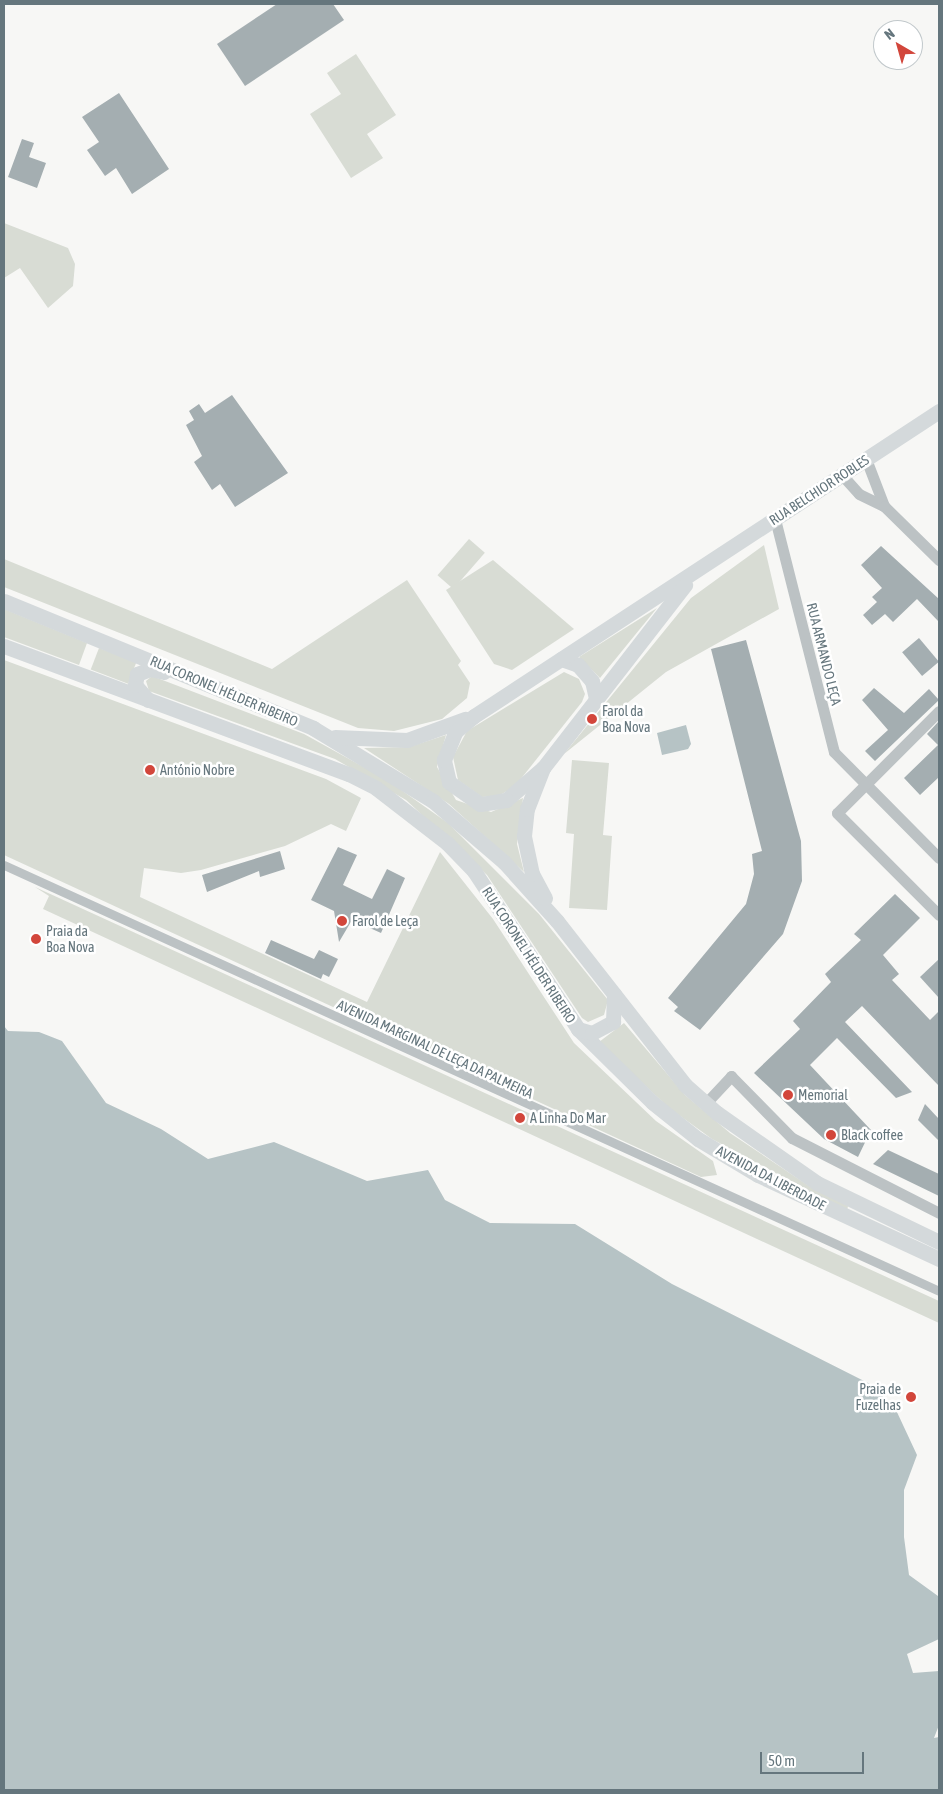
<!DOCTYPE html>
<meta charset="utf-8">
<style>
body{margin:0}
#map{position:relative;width:943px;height:1794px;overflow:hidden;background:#f7f7f5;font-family:"Asap Condensed",sans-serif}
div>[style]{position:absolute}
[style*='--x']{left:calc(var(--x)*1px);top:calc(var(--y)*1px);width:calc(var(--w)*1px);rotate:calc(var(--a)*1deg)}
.green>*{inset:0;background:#d8dcd4;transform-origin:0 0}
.water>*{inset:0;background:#b6c3c5}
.building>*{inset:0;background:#a4aeb1;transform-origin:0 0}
.pedestrian>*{height:9px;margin:-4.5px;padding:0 4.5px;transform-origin:4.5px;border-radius:4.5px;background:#bcc2c4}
.minor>*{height:11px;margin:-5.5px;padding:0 5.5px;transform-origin:5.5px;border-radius:5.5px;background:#bcc2c4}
.secondary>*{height:15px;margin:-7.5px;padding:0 7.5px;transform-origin:7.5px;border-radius:7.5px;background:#d4d9db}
.dots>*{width:14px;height:14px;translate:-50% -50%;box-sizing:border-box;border:2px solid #fff;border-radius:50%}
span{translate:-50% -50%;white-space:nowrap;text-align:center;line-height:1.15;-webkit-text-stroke:5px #fff;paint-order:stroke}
.street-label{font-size:14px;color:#65767d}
.poi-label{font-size:14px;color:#65767d}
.left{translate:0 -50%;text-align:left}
.right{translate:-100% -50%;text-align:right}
.frame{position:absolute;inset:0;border:5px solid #65767d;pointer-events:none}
.north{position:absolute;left:873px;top:20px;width:50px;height:50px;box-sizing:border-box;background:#fff;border:1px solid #c1c8cb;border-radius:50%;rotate:322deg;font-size:14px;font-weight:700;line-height:20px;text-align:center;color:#65767d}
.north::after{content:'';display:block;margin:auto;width:18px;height:22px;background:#d2463b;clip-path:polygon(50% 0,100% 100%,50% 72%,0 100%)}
.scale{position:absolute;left:760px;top:1752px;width:104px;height:22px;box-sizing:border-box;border:2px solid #65767d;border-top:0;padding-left:6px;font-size:15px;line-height:18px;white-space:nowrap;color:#65767d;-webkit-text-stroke:4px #fff;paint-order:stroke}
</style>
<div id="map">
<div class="green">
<i style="clip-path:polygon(356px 54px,396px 115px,367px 134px,383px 158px,351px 178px,310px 114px,341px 94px,327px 73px)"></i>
<i style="clip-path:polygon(4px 223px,68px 248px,75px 264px,73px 286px,48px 308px,20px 268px,4px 278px)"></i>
<i style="left:469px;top:539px;width:21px;height:48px;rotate:41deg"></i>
<i style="clip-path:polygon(764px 545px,779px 609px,666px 672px,564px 754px,691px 598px)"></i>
<i style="clip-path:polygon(4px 559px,272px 669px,407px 580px,461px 661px,458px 665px,470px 683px,467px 698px,442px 719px,394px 731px,358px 728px,4px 587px)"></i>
<i style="clip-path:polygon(493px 560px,574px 629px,512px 670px,494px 664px,446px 590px)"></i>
<i style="clip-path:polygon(657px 608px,600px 678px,579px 657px)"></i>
<i style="clip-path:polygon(4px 609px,87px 643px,79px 665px,4px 637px)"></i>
<i style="left:99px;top:648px;width:40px;height:23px;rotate:21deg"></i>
<i style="clip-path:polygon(4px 660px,326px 779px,361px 798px,346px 831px,331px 824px,285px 846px,201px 870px,181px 873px,144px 868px,140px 897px,367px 1002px,440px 852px,493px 919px,574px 1043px,656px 1121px,713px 1161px,717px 1175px,701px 1177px,4px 855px)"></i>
<i style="clip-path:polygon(564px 672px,579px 679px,585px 694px,582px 702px,516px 785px,499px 796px,482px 797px,458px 780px,453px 757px,467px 731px)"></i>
<i style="clip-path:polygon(152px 676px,304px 734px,387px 780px,448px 823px,539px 914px,608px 1000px,604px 1015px,588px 1022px,582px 1018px,487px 875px,406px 800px,335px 759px,149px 691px,146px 681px)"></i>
<i style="clip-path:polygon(446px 735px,437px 767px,456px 800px,491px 812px,523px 798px,517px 844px,524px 872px,449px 804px,364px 748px,409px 747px)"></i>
<i style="clip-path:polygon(572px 760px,609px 763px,603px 835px,612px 836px,607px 910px,569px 908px,574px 834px,566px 833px)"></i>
<i style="clip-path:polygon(35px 887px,939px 1301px,939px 1323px,43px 909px,49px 896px)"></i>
<i style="clip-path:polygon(624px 1023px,685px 1095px,730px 1133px,809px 1186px,848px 1206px,847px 1211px,712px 1139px,668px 1107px,599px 1042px)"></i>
</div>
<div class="water">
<i style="clip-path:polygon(686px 725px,691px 744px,688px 749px,662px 755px,657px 733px)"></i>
<i style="clip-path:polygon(4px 1026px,8px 1031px,39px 1032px,62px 1041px,106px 1103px,161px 1129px,208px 1159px,274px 1142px,367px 1181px,428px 1170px,445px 1200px,490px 1223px,575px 1224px,672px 1284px,870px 1384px,896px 1410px,917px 1455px,904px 1490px,904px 1537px,909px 1575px,938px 1596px,939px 1639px,907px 1654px,913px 1673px,939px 1671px,939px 1725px,934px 1738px,939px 1737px,939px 1790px,4px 1790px)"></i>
</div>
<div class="building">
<i style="clip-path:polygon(277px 4px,333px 4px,344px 20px,245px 86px,217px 44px)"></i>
<i style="clip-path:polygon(119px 93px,169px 169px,132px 194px,116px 168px,105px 176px,87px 150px,99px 142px,82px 117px)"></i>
<i style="clip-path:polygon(22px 139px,34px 143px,29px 157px,46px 163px,37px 188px,8px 177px)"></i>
<i style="clip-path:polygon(232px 395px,288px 473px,235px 507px,220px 484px,212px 490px,194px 462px,202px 456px,186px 425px,194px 420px,189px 411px,199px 404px,205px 413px)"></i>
<i style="clip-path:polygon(881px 546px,939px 599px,939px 622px,917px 599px,893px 622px,885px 614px,872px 625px,863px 615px,877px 602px,872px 597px,882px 588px,861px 565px)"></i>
<i style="left:919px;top:638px;width:31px;height:22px;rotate:50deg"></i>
<i style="clip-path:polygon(746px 640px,801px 841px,802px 881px,783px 934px,700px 1030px,674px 1011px,678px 1007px,668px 998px,746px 904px,754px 874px,752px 854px,762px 851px,711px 649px)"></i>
<i style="clip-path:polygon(874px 688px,904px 713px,929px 689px,939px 700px,875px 761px,865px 751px,888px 730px,862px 700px)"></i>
<i style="clip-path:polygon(939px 721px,939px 777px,920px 795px,904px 778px,938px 745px,927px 734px)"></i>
<i style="clip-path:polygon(338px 847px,357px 855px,343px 885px,372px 899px,387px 869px,405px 878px,381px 933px,352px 920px,339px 942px,334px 911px,311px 900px)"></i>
<i style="clip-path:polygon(280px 851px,285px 869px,260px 877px,259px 871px,207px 892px,202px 875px)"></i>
<i style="clip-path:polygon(895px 894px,920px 918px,883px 955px,899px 974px,892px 980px,930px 1020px,939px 1011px,939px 1086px,862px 1006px,845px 1022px,912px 1092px,896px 1098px,837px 1038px,810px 1065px,871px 1130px,858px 1157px,824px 1139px,754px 1073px,800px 1029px,793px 1021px,831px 982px,825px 974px,861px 940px,854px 934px)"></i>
<i style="clip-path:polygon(271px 940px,314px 959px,319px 950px,338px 959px,329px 977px,323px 974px,321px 979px,265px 953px)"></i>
<i style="clip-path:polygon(939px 959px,939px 998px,920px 977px)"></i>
<i style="clip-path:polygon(925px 1104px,939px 1119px,939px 1141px,918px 1120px)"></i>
<i style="clip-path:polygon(888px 1150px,939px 1174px,939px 1196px,873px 1164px)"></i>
</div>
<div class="pedestrian">
<i style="--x:4;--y:865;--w:1027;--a:24.49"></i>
</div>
<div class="minor">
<i style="--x:866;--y:459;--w:50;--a:69"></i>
<i style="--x:842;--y:475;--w:25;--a:48"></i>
<i style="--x:859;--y:494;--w:28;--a:26"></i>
<i style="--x:884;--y:506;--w:77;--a:44.5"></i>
<i style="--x:775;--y:519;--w:240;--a:75.8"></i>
<i style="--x:834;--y:752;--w:149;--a:45.3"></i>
<i style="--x:939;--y:711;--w:144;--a:135"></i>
<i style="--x:837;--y:813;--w:144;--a:45"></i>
<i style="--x:706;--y:1103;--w:37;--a:-47"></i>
<i style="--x:731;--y:1076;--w:87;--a:45.5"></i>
<i style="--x:792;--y:1138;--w:165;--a:27"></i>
</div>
<div class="secondary">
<i style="--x:4;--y:601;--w:334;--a:22.3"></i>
<i style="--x:313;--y:728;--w:140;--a:31.3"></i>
<i style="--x:433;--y:801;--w:94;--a:40.7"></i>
<i style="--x:504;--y:862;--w:79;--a:48.1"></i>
<i style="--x:557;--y:921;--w:208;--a:52"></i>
<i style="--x:685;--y:1085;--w:43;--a:41.2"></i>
<i style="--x:717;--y:1113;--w:122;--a:35"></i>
<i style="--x:817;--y:1183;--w:136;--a:25.8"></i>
<i style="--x:4;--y:646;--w:368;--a:20.4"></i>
<i style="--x:349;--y:774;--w:30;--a:27"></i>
<i style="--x:376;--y:788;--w:90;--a:37.8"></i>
<i style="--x:447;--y:843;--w:39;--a:46"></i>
<i style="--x:474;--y:871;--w:189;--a:56.6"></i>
<i style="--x:578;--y:1029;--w:105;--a:44.6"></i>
<i style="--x:653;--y:1103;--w:58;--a:38.7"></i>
<i style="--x:698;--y:1139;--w:70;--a:31"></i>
<i style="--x:758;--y:1175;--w:200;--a:24.9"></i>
<i style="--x:561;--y:659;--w:18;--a:19"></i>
<i style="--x:578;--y:665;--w:21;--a:49"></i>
<i style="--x:592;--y:681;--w:18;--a:77"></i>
<i style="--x:148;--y:700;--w:20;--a:-131"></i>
<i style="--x:135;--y:685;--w:11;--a:-80"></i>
<i style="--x:137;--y:674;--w:14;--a:-21"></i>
<i style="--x:150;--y:669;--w:14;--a:12"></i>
<i style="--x:335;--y:737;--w:72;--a:2.4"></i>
<i style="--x:407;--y:740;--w:62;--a:-19.9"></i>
<i style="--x:543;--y:768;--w:49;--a:139.1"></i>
<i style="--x:506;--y:800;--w:26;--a:171"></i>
<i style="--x:480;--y:804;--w:38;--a:-145"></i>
<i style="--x:449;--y:782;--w:23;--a:-103"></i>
<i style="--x:444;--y:760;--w:31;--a:-68"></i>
<i style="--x:456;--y:731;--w:23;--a:-40"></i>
<i style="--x:474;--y:716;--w:556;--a:-33.26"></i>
<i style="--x:545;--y:898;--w:27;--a:-118"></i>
<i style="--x:532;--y:874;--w:39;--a:-102"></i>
<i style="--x:524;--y:836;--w:27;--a:-84"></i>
<i style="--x:527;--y:809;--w:44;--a:-68.7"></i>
<i style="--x:543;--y:768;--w:232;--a:-52.2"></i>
<i style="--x:578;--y:1029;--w:15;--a:16"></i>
<i style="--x:592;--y:1033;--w:24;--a:-28"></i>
<i style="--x:613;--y:1022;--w:28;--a:-88"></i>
</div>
<div class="dots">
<i style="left:592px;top:719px;background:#d2463b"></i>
<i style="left:150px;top:770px;background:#d2463b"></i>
<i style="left:342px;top:921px;background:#d2463b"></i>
<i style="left:36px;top:939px;background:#d2463b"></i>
<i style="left:788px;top:1095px;background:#d2463b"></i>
<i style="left:520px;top:1118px;background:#d2463b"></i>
<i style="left:831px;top:1135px;background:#d2463b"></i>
<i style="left:911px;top:1397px;background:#d2463b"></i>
</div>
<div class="street-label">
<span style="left:819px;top:490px;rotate:-33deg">RUA BELCHIOR ROBLES</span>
<span style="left:824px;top:654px;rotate:76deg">RUA ARMANDO LEÇA</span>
<span style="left:224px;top:691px;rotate:23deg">RUA CORONEL HÉLDER RIBEIRO</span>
<span style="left:529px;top:955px;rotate:57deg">RUA CORONEL HÉLDER RIBEIRO</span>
<span style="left:435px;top:1049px;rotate:25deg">AVENIDA MARGINAL DE LEÇA DA PALMEIRA</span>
<span style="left:771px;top:1178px;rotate:28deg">AVENIDA DA LIBERDADE</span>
</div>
<div class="poi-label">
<span class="left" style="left:602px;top:719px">Farol da<br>Boa Nova</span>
<span class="left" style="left:160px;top:770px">António Nobre</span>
<span class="left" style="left:352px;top:921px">Farol de Leça</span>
<span class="left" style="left:46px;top:939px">Praia da<br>Boa Nova</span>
<span class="left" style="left:798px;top:1095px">Memorial</span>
<span class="left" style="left:530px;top:1118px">A Linha Do Mar</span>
<span class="left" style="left:841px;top:1135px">Black coffee</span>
<span class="right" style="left:901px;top:1397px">Praia de<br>Fuzelhas</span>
</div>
<div class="frame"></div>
<div class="north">N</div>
<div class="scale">50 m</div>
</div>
